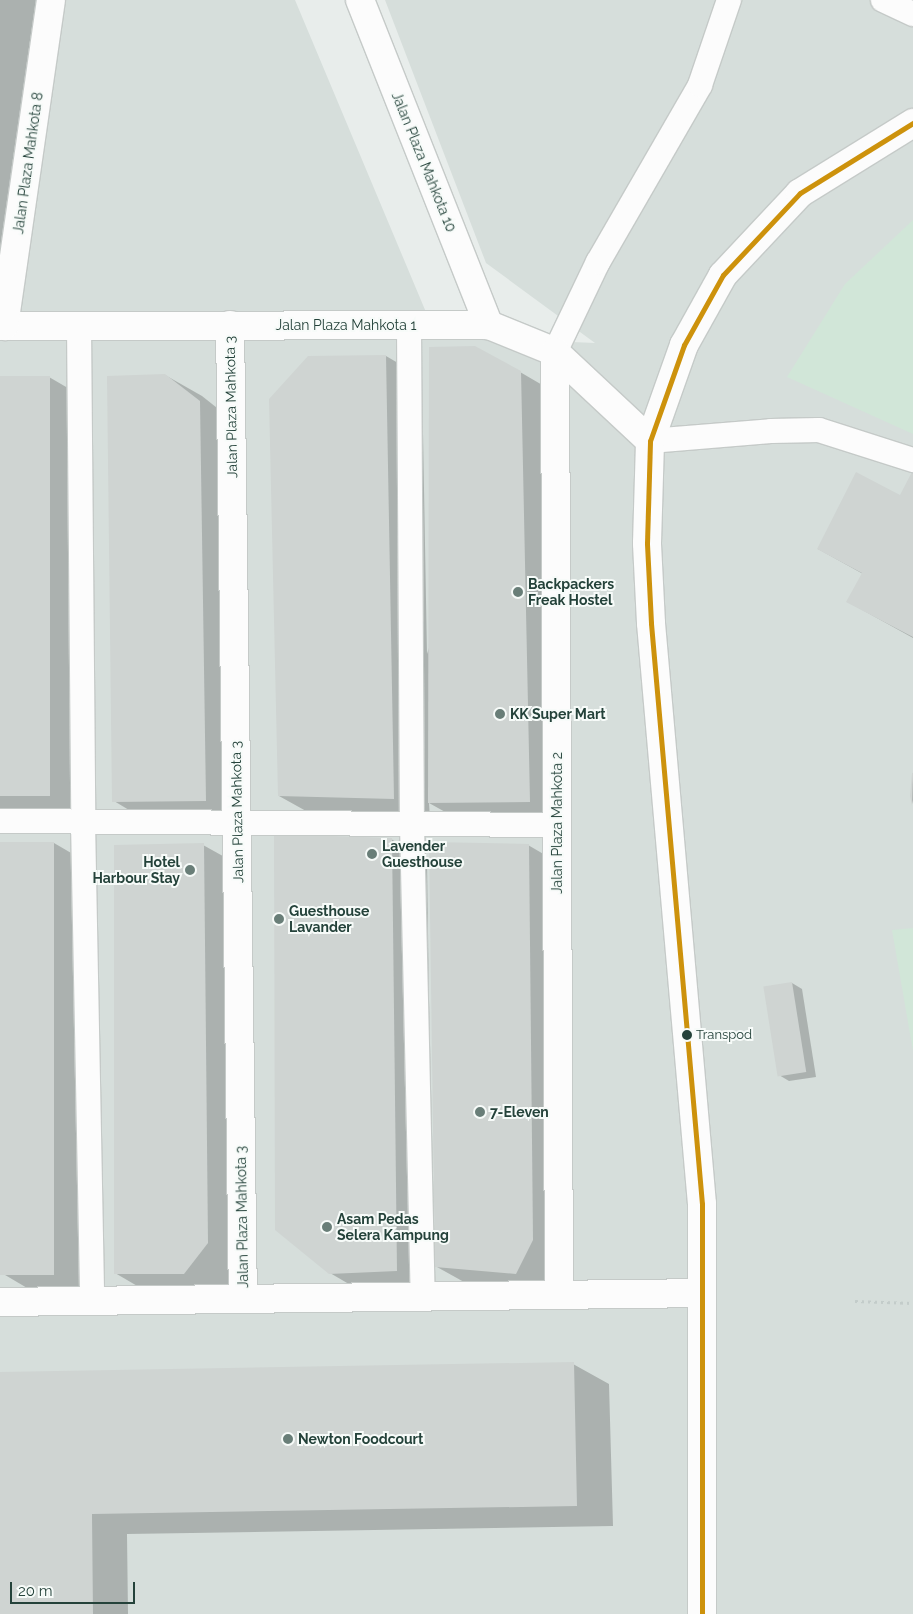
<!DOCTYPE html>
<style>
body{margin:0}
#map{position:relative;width:913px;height:1614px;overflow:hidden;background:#e8edeb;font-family:Raleway,sans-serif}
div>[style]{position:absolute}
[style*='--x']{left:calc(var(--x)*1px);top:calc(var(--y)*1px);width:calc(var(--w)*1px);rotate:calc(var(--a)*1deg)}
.built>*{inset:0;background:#d6dedb}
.green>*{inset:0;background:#d1e6d8}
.shadow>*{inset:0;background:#0003}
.building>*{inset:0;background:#cfd4d2;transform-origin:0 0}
.path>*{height:3px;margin-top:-1.5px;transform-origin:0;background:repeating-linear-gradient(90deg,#c3ccca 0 2.5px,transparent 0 6.5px)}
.roads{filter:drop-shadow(1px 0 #c5cac8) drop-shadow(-1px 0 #c5cac8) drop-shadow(0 1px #c5cac8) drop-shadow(0 -1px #c5cac8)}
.service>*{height:24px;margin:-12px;padding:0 12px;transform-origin:12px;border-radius:12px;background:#fcfcfc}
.minor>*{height:28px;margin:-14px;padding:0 14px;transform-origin:14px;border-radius:14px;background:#fcfcfc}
.secondary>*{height:28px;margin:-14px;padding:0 14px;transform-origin:14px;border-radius:14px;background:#fcfcfc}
.bus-1>*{height:5px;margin:-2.5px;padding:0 2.5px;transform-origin:2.5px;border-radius:2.5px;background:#cd920c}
.dots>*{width:14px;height:14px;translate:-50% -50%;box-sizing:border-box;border:2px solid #f7fbf9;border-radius:50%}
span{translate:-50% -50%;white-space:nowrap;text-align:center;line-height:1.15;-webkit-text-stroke:4px #f7fbf9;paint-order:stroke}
.bus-label{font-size:13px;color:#24423a}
.left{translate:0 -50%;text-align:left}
.street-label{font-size:14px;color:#24423a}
.poi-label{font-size:14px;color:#24423a;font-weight:700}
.right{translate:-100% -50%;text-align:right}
.scale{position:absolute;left:10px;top:1582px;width:125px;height:22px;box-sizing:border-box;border:2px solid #24423a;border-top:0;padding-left:6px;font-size:15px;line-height:18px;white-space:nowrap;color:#24423a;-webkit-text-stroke:4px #f7fbf9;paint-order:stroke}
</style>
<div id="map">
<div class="built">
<i style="clip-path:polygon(0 0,295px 0,436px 336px,595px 343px,486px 263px,385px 0,913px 0,913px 1614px,0 1614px)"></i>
</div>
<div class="green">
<i style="clip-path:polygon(913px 220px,913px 434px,787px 377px,845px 284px)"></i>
<i style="clip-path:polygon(913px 928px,913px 1051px,892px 930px)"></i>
</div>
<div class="shadow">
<i style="clip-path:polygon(0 0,37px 0,0 252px)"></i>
<i style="clip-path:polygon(386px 356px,422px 377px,427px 654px,520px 372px,556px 393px,566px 822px,465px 823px,429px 803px,430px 819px,315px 816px,279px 796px,309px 357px)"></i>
<i style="clip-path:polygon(165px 375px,202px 396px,236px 423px,241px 821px,149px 822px,114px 801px)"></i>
<i style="clip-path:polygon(0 377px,49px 377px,85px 398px,90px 818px,0 815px)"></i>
<i style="clip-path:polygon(913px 473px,913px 638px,848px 602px,863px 574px,818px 549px,900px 497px)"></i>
<i style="clip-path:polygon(913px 772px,913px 804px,911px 796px)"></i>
<i style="clip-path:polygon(391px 839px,427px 860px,433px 1291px,366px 1294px,330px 1273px)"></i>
<i style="clip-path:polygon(54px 843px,90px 864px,95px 1289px,39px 1295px,0 1272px,0 844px)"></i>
<i style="clip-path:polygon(203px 845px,239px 865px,244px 1264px,221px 1294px,151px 1294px,115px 1273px)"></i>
<i style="clip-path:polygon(528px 845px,564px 866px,553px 1294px,473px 1287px,437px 1267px)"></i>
<i style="clip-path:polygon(792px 983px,802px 989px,816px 1077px,789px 1081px,779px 1075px)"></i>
<i style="clip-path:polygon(573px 1364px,609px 1384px,613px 1526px,127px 1534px,128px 1614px,0 1614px,0 1373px)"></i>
</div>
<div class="building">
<i style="clip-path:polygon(475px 346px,521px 371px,530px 802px,428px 803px,429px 347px)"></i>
<i style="clip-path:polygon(386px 355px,394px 799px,278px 796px,269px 399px,308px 356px)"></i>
<i style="clip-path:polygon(165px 374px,200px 401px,206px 801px,112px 802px,107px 376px)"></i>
<i style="left:0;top:376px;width:50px;height:420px"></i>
<i style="clip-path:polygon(913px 470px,913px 637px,846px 602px,862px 573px,817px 549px,856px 472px,900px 495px)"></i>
<i style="clip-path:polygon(912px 773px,913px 773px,912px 806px,910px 796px)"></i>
<i style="clip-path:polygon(274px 834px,392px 838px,397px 1271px,329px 1274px,275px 1230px)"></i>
<i style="left:0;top:842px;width:54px;height:433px"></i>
<i style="clip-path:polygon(429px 842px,529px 844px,533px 1240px,516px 1274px,435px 1267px)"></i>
<i style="clip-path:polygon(204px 843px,208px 1243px,184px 1274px,114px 1274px,114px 845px)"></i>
<i style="left:792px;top:982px;width:91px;height:29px;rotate:81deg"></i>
<i style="clip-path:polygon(574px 1362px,577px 1506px,92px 1514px,93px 1614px,0 1614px,0 1372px)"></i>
</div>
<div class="path">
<i style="--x:855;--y:1301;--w:58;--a:2"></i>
</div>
<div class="roads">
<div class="service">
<i style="--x:883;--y:0;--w:33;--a:25"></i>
<i style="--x:409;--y:324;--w:500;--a:89.66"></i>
<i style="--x:412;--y:824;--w:472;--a:88.7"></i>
<i style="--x:79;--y:325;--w:496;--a:89.5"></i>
<i style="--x:83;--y:821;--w:479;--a:88.9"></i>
<i style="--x:555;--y:352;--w:100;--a:-64.5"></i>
<i style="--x:598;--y:262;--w:204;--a:-60"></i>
<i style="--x:700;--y:85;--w:90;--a:-71.2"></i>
<i style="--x:650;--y:441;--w:121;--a:-4.7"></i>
<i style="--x:771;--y:431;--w:48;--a:-1.2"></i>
<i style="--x:819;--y:430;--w:99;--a:17.7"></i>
<i style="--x:0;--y:821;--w:557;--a:0.41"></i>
</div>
<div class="minor">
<i style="--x:360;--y:0;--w:350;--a:68.4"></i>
<i style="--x:230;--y:325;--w:974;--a:89.24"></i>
<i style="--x:0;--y:326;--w:489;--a:-0.1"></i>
<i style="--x:489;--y:325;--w:71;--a:22.2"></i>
<i style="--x:555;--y:352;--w:130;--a:43.1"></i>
<i style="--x:4;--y:326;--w:329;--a:-81.8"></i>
<i style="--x:555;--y:352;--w:942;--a:89.76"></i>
<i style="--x:0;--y:1302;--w:702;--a:-0.73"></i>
</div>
<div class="secondary">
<i style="--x:702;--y:1614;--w:410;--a:-90"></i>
<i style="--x:702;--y:1204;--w:583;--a:-95.02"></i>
<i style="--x:651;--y:623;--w:80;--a:-92.9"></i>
<i style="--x:647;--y:543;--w:102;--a:-88.3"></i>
<i style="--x:650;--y:441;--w:102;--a:-70.5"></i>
<i style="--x:684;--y:345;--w:80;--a:-60.9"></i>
<i style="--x:723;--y:275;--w:112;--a:-46.8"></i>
<i style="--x:800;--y:193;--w:133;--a:-31.8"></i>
</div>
</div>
<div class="bus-1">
<i style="--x:702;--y:1614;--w:410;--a:-90"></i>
<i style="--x:702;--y:1204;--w:583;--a:-95.02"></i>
<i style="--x:651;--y:623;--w:80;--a:-92.9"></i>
<i style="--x:647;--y:543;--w:102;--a:-88.3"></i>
<i style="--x:650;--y:441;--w:102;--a:-70.5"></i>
<i style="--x:684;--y:345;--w:80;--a:-60.9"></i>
<i style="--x:723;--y:275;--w:112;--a:-46.8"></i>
<i style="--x:800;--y:193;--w:133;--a:-31.8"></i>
</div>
<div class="dots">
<i style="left:518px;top:592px;background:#697e78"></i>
<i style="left:500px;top:714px;background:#697e78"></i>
<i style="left:372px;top:854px;background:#697e78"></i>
<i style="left:190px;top:870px;background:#697e78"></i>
<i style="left:279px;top:919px;background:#697e78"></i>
<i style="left:687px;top:1035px;background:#24423a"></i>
<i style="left:480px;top:1112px;background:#697e78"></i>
<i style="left:327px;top:1227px;background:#697e78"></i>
<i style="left:288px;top:1439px;background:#697e78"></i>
</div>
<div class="bus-label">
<span class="left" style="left:696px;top:1035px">Transpod</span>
</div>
<div class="street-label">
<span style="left:424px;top:162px;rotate:68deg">Jalan Plaza Mahkota 10</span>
<span style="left:28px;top:163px;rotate:-82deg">Jalan Plaza Mahkota 8</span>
<span style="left:346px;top:325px">Jalan Plaza Mahkota 1</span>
<span style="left:231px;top:407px;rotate:-91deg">Jalan Plaza Mahkota 3</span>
<span style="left:237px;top:812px;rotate:-91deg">Jalan Plaza Mahkota 3</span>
<span style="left:557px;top:823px;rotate:-90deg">Jalan Plaza Mahkota 2</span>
<span style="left:242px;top:1217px;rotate:-91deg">Jalan Plaza Mahkota 3</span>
</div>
<div class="poi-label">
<span class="left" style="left:528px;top:592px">Backpackers<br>Freak Hostel</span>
<span class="left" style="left:510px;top:714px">KK Super Mart</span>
<span class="left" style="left:382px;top:854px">Lavender<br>Guesthouse</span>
<span class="right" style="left:180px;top:870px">Hotel<br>Harbour Stay</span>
<span class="left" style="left:289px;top:919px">Guesthouse<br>Lavander</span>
<span class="left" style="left:490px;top:1112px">7-Eleven</span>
<span class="left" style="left:337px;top:1227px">Asam Pedas<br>Selera Kampung</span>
<span class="left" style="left:298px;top:1439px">Newton Foodcourt</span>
</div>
<div class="scale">20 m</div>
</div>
